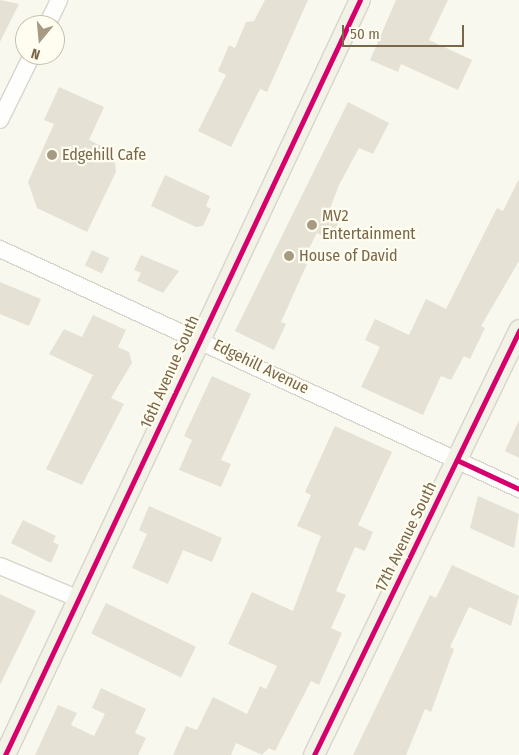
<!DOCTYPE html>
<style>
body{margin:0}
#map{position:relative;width:519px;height:755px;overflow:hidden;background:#f9f8ee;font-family:"Fira Sans Condensed",sans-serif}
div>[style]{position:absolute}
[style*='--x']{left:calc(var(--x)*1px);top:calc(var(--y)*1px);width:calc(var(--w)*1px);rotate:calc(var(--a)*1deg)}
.building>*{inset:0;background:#e6e1d5;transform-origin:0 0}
.roads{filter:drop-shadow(1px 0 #d8d5cc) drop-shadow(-1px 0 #d8d5cc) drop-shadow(0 1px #d8d5cc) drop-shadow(0 -1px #d8d5cc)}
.minor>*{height:16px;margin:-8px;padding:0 8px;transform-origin:8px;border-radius:8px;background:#fefefc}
.major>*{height:20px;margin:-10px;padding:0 10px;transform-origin:10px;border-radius:10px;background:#f3f2e6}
.cycleway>*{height:5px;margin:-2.5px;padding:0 2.5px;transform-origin:2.5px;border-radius:2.5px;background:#d6006c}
.dots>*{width:14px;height:14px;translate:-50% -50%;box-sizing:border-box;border:2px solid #fffdf0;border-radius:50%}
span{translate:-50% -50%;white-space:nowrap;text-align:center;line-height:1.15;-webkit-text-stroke:4.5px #fffdf0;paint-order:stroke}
.poi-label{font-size:16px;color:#7a674a}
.left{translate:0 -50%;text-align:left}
.street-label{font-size:16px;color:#7a674a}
.north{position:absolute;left:15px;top:15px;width:50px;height:50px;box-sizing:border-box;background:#fffdf0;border:1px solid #cac1ae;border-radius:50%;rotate:197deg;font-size:14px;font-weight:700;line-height:20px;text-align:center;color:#7a674a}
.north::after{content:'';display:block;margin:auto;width:18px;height:22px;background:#a69a83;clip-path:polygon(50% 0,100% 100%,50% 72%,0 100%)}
.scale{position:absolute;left:342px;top:25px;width:122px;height:22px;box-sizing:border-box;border:2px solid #7a674a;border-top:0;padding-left:6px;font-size:15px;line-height:18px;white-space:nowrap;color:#7a674a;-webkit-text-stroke:4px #fffdf0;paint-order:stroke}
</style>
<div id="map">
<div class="building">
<i style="clip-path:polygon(0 0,19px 4px,0 42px)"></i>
<i style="clip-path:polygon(265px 0,308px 0,267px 92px,260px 89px,231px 147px,198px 131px,226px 75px,218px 71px,229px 45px,235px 48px,246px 22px,254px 21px)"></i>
<i style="clip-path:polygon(396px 0,448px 0,429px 40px,472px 60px,458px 90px,401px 64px,398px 72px,370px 60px)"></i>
<i style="clip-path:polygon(59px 87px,104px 107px,89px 140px,114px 152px,116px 172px,87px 232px,37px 208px,28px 182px,54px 124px,44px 120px)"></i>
<i style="clip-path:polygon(348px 102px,389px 123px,373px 154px,359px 148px,339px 185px,328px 214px,340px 219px,330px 240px,317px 233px,302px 262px,307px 264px,281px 322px,286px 324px,274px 350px,235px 331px)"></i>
<i style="clip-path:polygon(165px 175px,210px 196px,206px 206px,211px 209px,203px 226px,196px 227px,151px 206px)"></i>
<i style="clip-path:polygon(519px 179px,519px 261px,481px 326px,485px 328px,470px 359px,464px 356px,451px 380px,441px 376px,423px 415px,361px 387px,380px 347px,365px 340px,375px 319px,409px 335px,426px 299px,446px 309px,497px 208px,503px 211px)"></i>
<i style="left:92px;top:250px;width:19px;height:17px;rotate:25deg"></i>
<i style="clip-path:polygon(141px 255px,179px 271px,163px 293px,137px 281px,141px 273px,134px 270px)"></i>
<i style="clip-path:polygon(0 282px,41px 299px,29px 326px,0 314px)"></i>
<i style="clip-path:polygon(93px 315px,126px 330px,118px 347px,129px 352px,132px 363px,111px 398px,124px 404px,82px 485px,46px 469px,93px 375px,49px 354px,64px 329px,82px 337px)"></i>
<i style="clip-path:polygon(212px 376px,251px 394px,221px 460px,231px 464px,221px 487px,179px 470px,192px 440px,184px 436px)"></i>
<i style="clip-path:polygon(519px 420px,519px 458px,505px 451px)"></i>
<i style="clip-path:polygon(335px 426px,392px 452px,358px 525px,373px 532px,365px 551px,355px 547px,336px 591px,346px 595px,331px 628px,342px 633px,319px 685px,311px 681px,275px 751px,269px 748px,262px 755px,236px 743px,231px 755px,173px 755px,186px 726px,197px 730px,213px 697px,247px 714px,260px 686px,266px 689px,277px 666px,228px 644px,252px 592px,293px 611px,321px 536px,297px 526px,311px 495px,305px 492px)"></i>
<i style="clip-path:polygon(478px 496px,519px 514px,514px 548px,470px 528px)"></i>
<i style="clip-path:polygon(149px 506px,222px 538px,212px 562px,183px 550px,168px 584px,132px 568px,147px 534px,139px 530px)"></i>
<i style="clip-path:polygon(23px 520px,56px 536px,53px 542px,59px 545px,51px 563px,11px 543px)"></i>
<i style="clip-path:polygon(452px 565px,519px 596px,511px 626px,469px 607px,450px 647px,454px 649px,431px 712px,425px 709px,406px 755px,353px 755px,430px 595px,436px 598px)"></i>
<i style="clip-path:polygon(0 594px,36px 611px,0 685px)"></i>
<i style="left:106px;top:603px;width:100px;height:34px;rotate:26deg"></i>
<i style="clip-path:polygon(101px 688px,146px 709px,135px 733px,146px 738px,138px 755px,35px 755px,58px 705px,77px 713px,71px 725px,94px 736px,105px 714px,92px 708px)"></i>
</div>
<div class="roads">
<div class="minor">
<i style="--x:47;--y:25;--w:28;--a:-64"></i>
<i style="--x:0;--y:120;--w:72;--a:-63.8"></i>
<i style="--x:0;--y:249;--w:572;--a:24.82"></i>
<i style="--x:0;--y:566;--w:86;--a:22.7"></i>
</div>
<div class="major">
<i style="--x:5;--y:755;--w:834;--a:-64.82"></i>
<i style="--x:314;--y:755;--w:472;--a:-64.2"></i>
</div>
</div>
<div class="cycleway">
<i style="--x:457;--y:460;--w:68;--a:25.1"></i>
<i style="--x:5;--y:755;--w:834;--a:-64.82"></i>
<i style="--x:314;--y:755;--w:472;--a:-64.2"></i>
</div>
<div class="dots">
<i style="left:52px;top:155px;background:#a69a83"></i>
<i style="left:312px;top:225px;background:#a69a83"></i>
<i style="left:289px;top:256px;background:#a69a83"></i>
</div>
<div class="poi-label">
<span class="left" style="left:62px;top:155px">Edgehill Cafe</span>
<span class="left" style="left:322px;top:225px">MV2<br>Entertainment</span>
<span class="left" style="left:299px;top:256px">House of David</span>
</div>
<div class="street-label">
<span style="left:261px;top:367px;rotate:26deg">Edgehill Avenue</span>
<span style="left:170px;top:372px;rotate:-66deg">16th Avenue South</span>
<span style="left:406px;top:537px;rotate:-64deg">17th Avenue South</span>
</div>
<div class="north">N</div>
<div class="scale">50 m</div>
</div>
